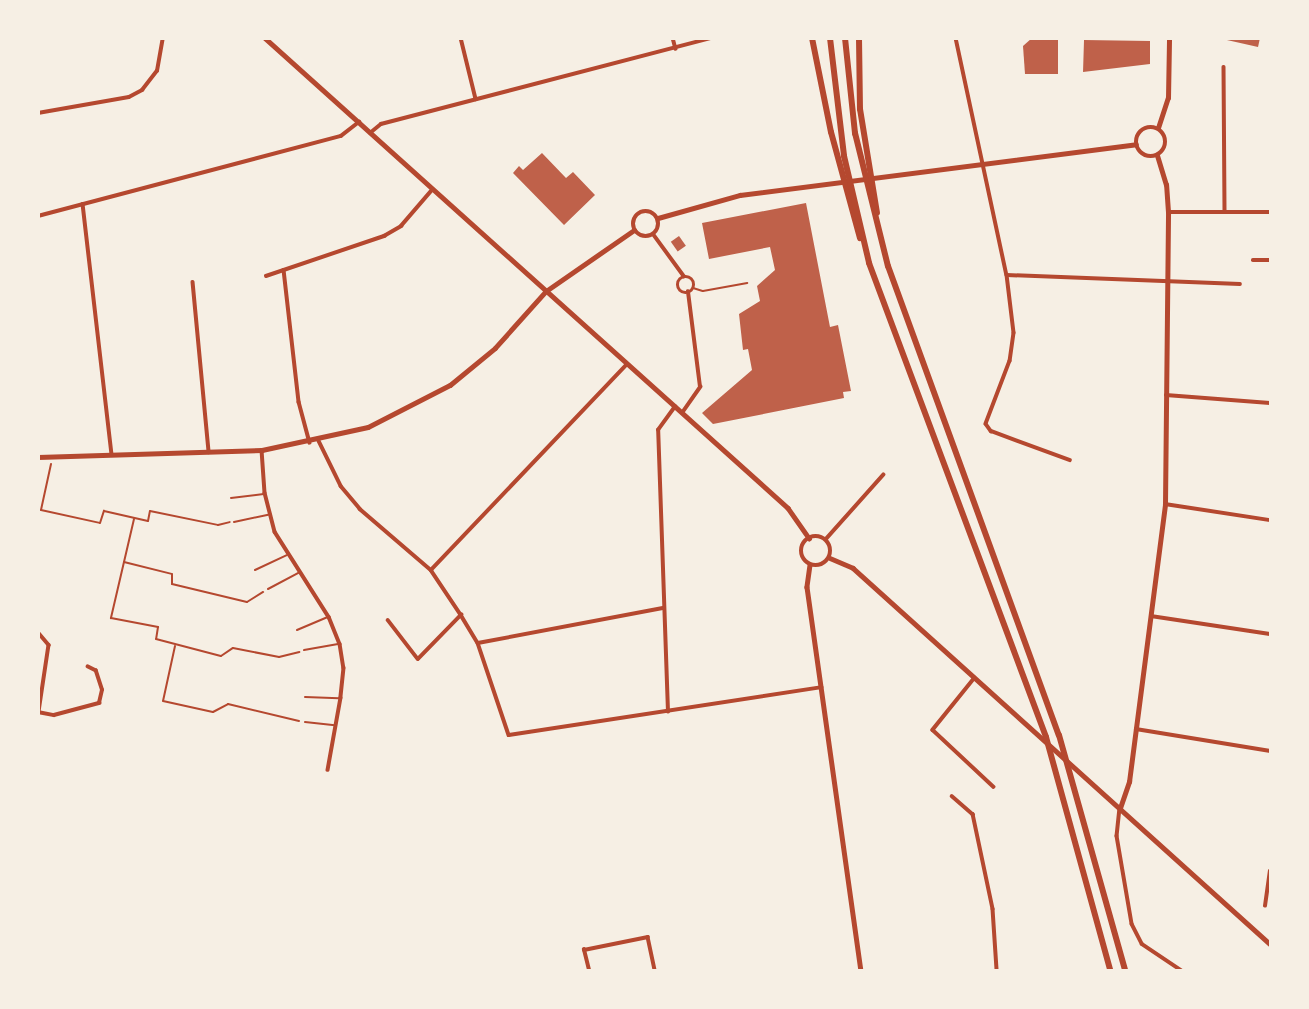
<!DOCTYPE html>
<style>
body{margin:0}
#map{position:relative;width:1309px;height:1009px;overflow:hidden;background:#f6efe4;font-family:"Titillium Web",sans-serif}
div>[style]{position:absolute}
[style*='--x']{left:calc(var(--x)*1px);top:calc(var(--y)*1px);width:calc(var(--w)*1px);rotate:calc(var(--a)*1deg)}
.building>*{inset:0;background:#bf614a;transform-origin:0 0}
.path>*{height:2px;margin:-1px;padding:0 1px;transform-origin:1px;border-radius:1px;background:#b5482f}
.service>*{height:2px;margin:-1px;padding:0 1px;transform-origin:1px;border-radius:1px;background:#b5482f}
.minor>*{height:3.5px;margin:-1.75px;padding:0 1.75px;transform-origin:1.75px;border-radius:1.75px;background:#b5482f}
.minor>.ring{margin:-1.75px;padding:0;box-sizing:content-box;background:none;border:3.5px solid #b5482f;border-radius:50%}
.tertiary>*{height:4.5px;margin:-2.25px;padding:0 2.25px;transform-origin:2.25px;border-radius:2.25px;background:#b5482f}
.tertiary>.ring{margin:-2.25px;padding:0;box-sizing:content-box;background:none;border:4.5px solid #b5482f;border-radius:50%}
.primary>*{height:6px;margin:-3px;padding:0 3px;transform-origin:3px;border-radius:3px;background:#b5482f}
span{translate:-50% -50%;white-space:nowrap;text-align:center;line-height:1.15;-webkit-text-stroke:6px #f6efe4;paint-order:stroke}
.frame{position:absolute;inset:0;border:40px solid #f6efe4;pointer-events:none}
</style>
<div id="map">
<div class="building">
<i style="clip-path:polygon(1032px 38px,1058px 38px,1058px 74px,1025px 74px,1023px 46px)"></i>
<i style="clip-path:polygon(1218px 38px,1260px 38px,1258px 47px)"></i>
<i style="clip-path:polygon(1084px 40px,1150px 41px,1150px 64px,1083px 72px)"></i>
<i style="clip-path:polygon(542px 153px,566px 178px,573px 172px,595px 195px,564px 225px,513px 173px,519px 166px,523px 170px)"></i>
<i style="clip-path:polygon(806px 203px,830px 327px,838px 325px,851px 391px,843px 392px,844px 398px,713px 424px,702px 413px,752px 370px,748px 349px,743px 350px,739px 314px,760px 301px,757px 286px,775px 270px,770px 247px,709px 259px,702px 223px)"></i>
<i style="left:679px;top:236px;width:12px;height:10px;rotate:55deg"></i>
</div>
<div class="path">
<i style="--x:51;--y:464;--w:47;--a:102.3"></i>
<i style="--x:41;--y:510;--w:60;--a:12.4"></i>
<i style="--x:100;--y:523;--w:13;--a:-72"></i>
<i style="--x:104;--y:511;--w:45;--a:12.8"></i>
<i style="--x:148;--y:521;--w:10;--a:-79"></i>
<i style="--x:150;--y:511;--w:69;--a:11.6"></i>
<i style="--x:218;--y:525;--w:12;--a:-14"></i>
<i style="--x:134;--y:519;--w:102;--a:103.1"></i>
<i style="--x:111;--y:618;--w:48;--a:10.8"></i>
<i style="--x:158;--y:627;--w:12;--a:99"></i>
<i style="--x:156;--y:639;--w:67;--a:14.7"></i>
<i style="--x:221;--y:656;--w:14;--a:-34"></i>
<i style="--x:233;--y:648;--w:47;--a:11.1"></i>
<i style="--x:279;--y:657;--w:21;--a:-14"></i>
<i style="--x:124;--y:562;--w:49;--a:14"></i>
<i style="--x:172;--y:574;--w:10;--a:90"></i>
<i style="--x:172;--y:584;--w:77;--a:13.5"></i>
<i style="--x:247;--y:602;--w:19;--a:-32"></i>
<i style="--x:175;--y:646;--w:56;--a:102.3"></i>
<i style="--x:163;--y:701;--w:51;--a:12.4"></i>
<i style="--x:213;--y:712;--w:17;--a:-28"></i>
<i style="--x:228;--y:704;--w:73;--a:13.5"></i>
</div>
<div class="service">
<i style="--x:693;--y:288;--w:10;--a:17"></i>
<i style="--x:703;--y:291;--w:45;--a:-10.3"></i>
<i style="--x:231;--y:498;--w:33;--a:-7"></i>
<i style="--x:234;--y:522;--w:35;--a:-12"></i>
<i style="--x:255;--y:570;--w:35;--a:-25"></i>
<i style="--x:268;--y:589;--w:36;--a:-28"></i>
<i style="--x:297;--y:630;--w:34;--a:-23"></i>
<i style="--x:304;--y:650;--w:36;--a:-10"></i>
<i style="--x:305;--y:697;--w:34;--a:2"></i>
<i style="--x:305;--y:722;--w:30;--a:6"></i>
</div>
<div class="minor">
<i style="--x:461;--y:38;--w:63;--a:76.2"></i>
<i style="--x:673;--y:38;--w:11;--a:75"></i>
<i style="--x:956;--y:38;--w:242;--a:77.9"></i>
<i style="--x:1007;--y:275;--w:58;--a:83.1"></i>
<i style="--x:1014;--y:333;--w:28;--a:98"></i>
<i style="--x:1010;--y:361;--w:67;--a:110.9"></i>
<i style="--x:986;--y:424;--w:9;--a:54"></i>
<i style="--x:991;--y:431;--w:84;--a:20.2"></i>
<i style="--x:1224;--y:67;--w:145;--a:89.6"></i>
<i style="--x:38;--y:113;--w:92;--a:-10"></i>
<i style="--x:129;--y:97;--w:15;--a:-28"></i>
<i style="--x:142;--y:90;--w:24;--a:-52"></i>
<i style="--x:157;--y:71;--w:34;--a:-80"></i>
<i style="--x:370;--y:133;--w:14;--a:-39"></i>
<i style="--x:381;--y:124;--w:341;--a:-14.6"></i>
<i style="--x:83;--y:204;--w:252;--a:83.4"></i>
<i style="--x:1168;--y:212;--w:102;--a:0"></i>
<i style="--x:38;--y:216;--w:313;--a:-14.8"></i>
<i style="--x:341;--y:136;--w:23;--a:-38"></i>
<i style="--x:654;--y:235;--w:51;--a:53.8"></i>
<i style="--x:1253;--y:260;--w:17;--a:0"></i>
<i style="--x:284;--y:270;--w:133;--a:83.5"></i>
<i style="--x:299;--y:402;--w:42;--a:75"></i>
<i style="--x:1007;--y:275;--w:233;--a:2.2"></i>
<i style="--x:266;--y:276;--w:125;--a:-18.7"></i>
<i style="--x:384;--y:236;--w:20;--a:-30"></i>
<i style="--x:401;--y:226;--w:48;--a:-49.3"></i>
<i class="ring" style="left:678px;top:277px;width:12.5px;height:12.5px"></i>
<i style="--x:193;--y:282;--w:171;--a:84.6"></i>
<i style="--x:1166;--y:395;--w:104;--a:4.4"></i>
<i style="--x:682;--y:413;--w:32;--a:-55"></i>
<i style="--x:700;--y:387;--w:96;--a:-97.2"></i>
<i style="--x:319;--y:441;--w:50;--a:63.9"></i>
<i style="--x:341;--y:486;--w:30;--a:50"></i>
<i style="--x:360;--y:509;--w:94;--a:40.7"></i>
<i style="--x:431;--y:570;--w:54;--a:56.3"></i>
<i style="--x:461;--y:615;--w:33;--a:59"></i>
<i style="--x:478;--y:643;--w:97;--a:71.4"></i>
<i style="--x:509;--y:735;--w:316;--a:-8.7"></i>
<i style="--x:262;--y:450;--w:43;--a:86"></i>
<i style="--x:265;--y:493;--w:40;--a:75.6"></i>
<i style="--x:275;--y:532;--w:101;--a:57.6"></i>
<i style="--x:329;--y:617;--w:29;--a:68"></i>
<i style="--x:340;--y:644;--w:24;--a:81"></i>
<i style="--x:344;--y:668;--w:30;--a:96"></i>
<i style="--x:341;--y:698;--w:73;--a:100.2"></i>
<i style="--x:1165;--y:504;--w:106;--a:8.7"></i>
<i style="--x:826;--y:539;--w:86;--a:-48.3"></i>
<i style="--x:431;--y:570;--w:284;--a:-46.4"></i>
<i style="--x:1151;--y:616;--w:120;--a:8.6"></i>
<i style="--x:388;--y:620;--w:49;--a:52.4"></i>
<i style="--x:418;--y:659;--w:62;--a:-45.7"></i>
<i style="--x:38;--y:632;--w:17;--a:50"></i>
<i style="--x:49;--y:645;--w:68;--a:98.5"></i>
<i style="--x:478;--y:643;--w:189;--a:-10.7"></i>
<i style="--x:975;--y:678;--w:67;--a:128.9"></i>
<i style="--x:933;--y:730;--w:83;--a:43.1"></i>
<i style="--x:38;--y:712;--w:16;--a:11"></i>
<i style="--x:54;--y:715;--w:47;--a:-14.9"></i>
<i style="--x:99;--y:703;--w:13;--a:-77"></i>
<i style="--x:102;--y:690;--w:20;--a:-108"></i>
<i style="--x:96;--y:671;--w:9;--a:-153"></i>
<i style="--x:668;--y:712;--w:282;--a:-92"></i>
<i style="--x:658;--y:430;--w:29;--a:-54"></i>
<i style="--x:1136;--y:729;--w:136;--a:9.3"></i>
<i style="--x:952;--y:796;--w:28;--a:41"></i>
<i style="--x:973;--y:814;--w:97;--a:78.1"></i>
<i style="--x:993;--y:909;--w:61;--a:86.2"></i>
<i style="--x:1120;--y:808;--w:28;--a:96"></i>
<i style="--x:1117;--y:836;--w:89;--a:80.3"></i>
<i style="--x:1132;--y:924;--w:22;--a:63"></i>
<i style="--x:1142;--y:944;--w:47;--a:33.7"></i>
<i style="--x:1265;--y:906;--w:35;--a:-82"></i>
<i style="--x:589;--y:970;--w:21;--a:-104"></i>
<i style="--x:584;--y:950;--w:65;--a:-11.5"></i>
<i style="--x:648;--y:937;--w:34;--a:78"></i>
</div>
<div class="tertiary">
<i style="--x:265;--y:38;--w:703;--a:41.94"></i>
<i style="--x:788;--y:508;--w:37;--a:55"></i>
<i class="ring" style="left:1136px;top:127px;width:25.5px;height:25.5px"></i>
<i style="--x:1158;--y:128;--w:32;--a:-72"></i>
<i style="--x:1168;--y:98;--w:60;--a:-89"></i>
<i class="ring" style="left:633px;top:211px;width:21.5px;height:21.5px"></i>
<i style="--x:658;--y:218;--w:85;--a:-15.7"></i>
<i style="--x:740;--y:195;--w:399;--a:-7.3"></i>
<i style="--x:38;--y:457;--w:224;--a:-1.8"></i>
<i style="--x:262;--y:450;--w:108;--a:-12.2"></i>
<i style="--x:368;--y:427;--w:92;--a:-27.1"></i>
<i style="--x:450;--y:385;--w:58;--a:-39.4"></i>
<i style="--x:495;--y:348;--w:76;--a:-48.2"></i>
<i style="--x:546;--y:291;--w:107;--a:-34.7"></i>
<i class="ring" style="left:801px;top:536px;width:25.5px;height:25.5px"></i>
<i style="--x:830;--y:558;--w:25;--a:23"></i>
<i style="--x:853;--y:568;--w:561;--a:42.04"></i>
<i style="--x:810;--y:565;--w:22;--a:98"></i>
<i style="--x:807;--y:587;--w:387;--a:82"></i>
<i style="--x:1120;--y:808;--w:28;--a:-71"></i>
<i style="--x:1129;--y:782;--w:280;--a:-82.6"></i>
<i style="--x:1165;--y:504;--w:292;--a:-89.4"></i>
<i style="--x:1168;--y:212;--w:27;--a:-94"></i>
<i style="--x:1166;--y:185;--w:30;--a:-107"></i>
</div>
<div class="primary">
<i style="--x:812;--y:38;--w:96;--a:78.6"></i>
<i style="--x:831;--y:132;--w:110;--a:74.7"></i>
<i style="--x:830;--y:38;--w:119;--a:83.2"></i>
<i style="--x:844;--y:156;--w:110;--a:76.8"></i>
<i style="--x:869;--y:263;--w:506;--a:69.52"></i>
<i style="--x:1046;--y:737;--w:242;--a:74.6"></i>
<i style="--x:845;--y:38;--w:96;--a:84"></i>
<i style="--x:855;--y:133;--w:137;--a:76.1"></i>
<i style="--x:888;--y:266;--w:499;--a:70"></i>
<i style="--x:1059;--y:735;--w:244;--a:74.3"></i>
<i style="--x:859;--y:38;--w:71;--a:89.2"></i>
<i style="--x:860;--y:109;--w:105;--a:80.7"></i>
</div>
<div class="frame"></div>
</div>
